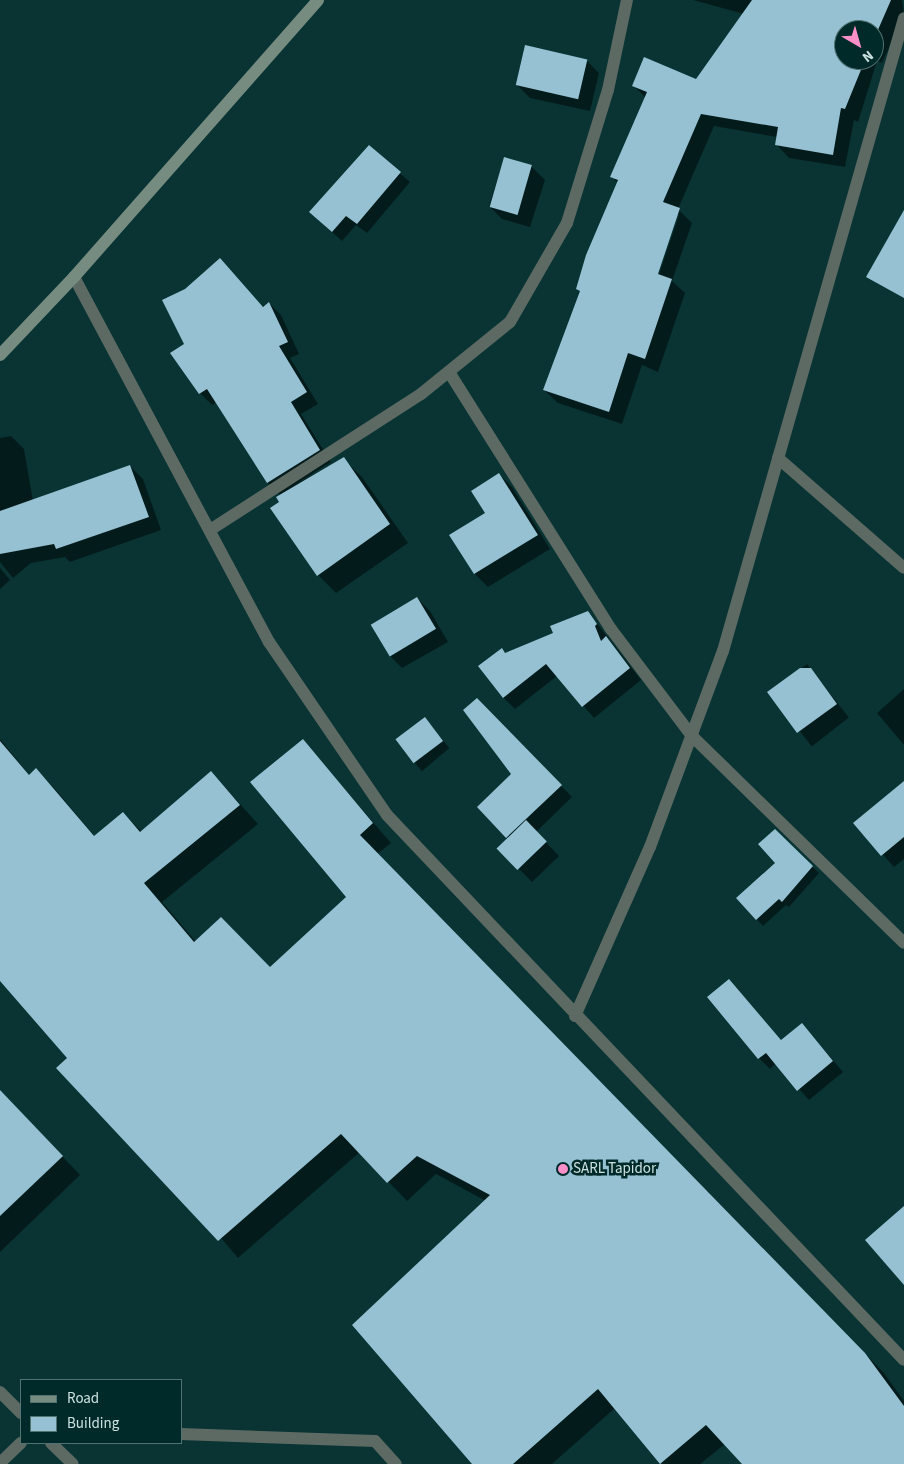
<!DOCTYPE html>
<style>
body{margin:0}
#map{position:relative;width:904px;height:1464px;overflow:hidden;background:#093433;font-family:"Source Sans 3",sans-serif}
div>[style]{position:absolute}
[style*='--x']{left:calc(var(--x)*1px);top:calc(var(--y)*1px);width:calc(var(--w)*1px);rotate:calc(var(--a)*1deg)}
.shadow>*{inset:0;background:#0007;transform-origin:0 0}
.building>*{inset:0;background:#95c1d3;transform-origin:0 0}
.service>*{height:12px;margin:-6px;padding:0 6px;transform-origin:6px;border-radius:6px;background:#5c6a63}
.minor>*{height:12px;margin:-6px;padding:0 6px;transform-origin:6px;border-radius:6px;background:#5c6a63}
.secondary>*{height:12px;margin:-6px;padding:0 6px;transform-origin:6px;border-radius:6px;background:#768c80}
.dots>*{width:14px;height:14px;translate:-50% -50%;box-sizing:border-box;border:2px solid #002a29;border-radius:50%}
span{translate:-50% -50%;white-space:nowrap;text-align:center;line-height:1.15;-webkit-text-stroke:5px #002a29;paint-order:stroke}
.poi-label{font-size:15px;color:#cbe1e0}
.left{translate:0 -50%;text-align:left}
.legend{position:absolute;left:20px;top:1379px;width:162px;height:65px;box-sizing:border-box;background:#002a29;border:1px solid #517372;margin:0;padding:6px 9px;list-style:none;font-size:15px;color:#cbe1e0}
.legend li{display:flex;align-items:center;gap:10px;height:25px}
.legend b{width:25px;border:1px solid #517372}
.north{position:absolute;left:834px;top:20px;width:50px;height:50px;box-sizing:border-box;background:#002a29;border:1px solid #517372;border-radius:50%;rotate:142deg;font-size:14px;font-weight:700;line-height:20px;text-align:center;color:#cbe1e0}
.north::after{content:'';display:block;margin:auto;width:18px;height:22px;background:#f98fc9;clip-path:polygon(50% 0,100% 100%,50% 72%,0 100%)}
</style>
<div id="map">
<div class="shadow">
<i style="clip-path:polygon(evenodd,693px 0,902px 0,904px 14px,882px 63px,877px 61px,858px 122px,854px 120px,845px 167px,789px 158px,776px 144px,777px 137px,714px 126px,678px 209px,692px 223px,672px 281px,685px 293px,658px 372px,642px 365px,622px 424px,558px 403px,544px 390px,581px 292px,577px 289px,618px 183px,612px 177px,646px 98px,633px 85px,696px 81px,744px 14px,693px 0,844px 30px,874px 30px,874px 60px,844px 60px,844px 30px,693px 0,676px 215px,679px 215px,657px 280px,654px 279px,676px 215px)"></i>
<i style="clip-path:polygon(586px 60px,599px 73px,590px 111px,530px 98px,517px 85px)"></i>
<i style="clip-path:polygon(369px 147px,410px 182px,367px 233px,356px 225px,342px 241px,321px 222px)"></i>
<i style="clip-path:polygon(504px 158px,532px 167px,545px 180px,530px 227px,502px 219px,489px 206px)"></i>
<i style="clip-path:polygon(269px 303px,281px 315px,299px 354px,290px 358px,318px 404px,301px 414px,331px 462px,296px 484px,343px 459px,362px 477px,408px 543px,336px 593px,318px 575px,281px 502px,281px 496px,268px 483px,217px 402px,212px 405px,200px 393px,172px 353px)"></i>
<i style="clip-path:polygon(11px 436px,24px 449px,33px 501px,130px 466px,143px 479px,161px 530px,70px 562px,65px 557px,31px 563px,13px 578px,0 562px,0 438px)"></i>
<i style="clip-path:polygon(499px 474px,512px 487px,550px 549px,488px 587px,475px 574px,451px 535px,486px 514px)"></i>
<i style="clip-path:polygon(0 568px,10px 580px,0 589px)"></i>
<i style="clip-path:polygon(417px 598px,430px 611px,448px 642px,402px 668px,389px 655px,372px 624px)"></i>
<i style="clip-path:polygon(588px 612px,641px 680px,594px 718px,557px 676px,515px 709px,503px 697px,506px 654px,554px 633px)"></i>
<i style="left:807px;top:664px;width:68px;height:47px;rotate:52deg"></i>
<i style="clip-path:polygon(904px 689px,904px 745px,877px 713px)"></i>
<i style="clip-path:polygon(477px 700px,572px 797px,536px 832px,559px 856px,532px 882px,499px 849px,509px 839px,478px 807px,512px 774px)"></i>
<i style="left:425px;top:719px;width:38px;height:36px;rotate:50deg"></i>
<i style="clip-path:polygon(0 739px,30px 776px,36px 770px,55px 789px,95px 837px,123px 813px,142px 832px,211px 772px,258px 824px,162px 902px,196px 942px,270px 969px,347px 897px,303px 741px,391px 843px,377px 854px,884px 1373px,904px 1401px,904px 1464px,744px 1464px,725px 1444px,700px 1464px,662px 1464px,615px 1408px,552px 1464px,474px 1464px,486px 1201px,436px 1174px,407px 1201px,360px 1152px,238px 1258px,0 977px)"></i>
<i style="clip-path:polygon(904px 783px,904px 859px,894px 867px,855px 823px)"></i>
<i style="clip-path:polygon(775px 831px,819px 873px,789px 907px,786px 905px,763px 926px,737px 898px,776px 863px)"></i>
<i style="clip-path:polygon(729px 980px,782px 1041px,802px 1024px,843px 1072px,809px 1100px,776px 1063px,770px 1069px,759px 1058px)"></i>
<i style="clip-path:polygon(0 1111px,28px 1120px,80px 1175px,0 1252px)"></i>
</div>
<div class="building">
<i style="clip-path:polygon(752px 0,891px 0,874px 39px,874px 30px,844px 30px,844px 60px,865px 60px,845px 109px,841px 108px,833px 155px,775px 145px,778px 127px,701px 114px,663px 202px,680px 208px,658px 274px,672px 279px,645px 359px,628px 353px,609px 412px,543px 390px,580px 291px,576px 289px,586px 255px,618px 180px,610px 177px,647px 92px,632px 86px,644px 57px,696px 79px)"></i>
<i style="left:525px;top:45px;width:64px;height:41px;rotate:13deg"></i>
<i style="clip-path:polygon(369px 145px,401px 172px,357px 224px,346px 216px,332px 232px,309px 212px)"></i>
<i style="left:504px;top:157px;width:29px;height:52px;rotate:16deg"></i>
<i style="clip-path:polygon(904px 210px,904px 298px,866px 277px)"></i>
<i style="clip-path:polygon(220px 258px,263px 307px,269px 302px,288px 342px,279px 346px,307px 392px,291px 402px,320px 450px,267px 483px,207px 389px,199px 394px,170px 353px,184px 344px,162px 300px,185px 289px)"></i>
<i style="clip-path:polygon(344px 457px,390px 524px,317px 576px,270px 508px,279px 502px,276px 497px)"></i>
<i style="clip-path:polygon(130px 465px,149px 517px,56px 549px,54px 544px,0 554px,0 511px)"></i>
<i style="clip-path:polygon(499px 473px,538px 535px,474px 574px,449px 535px,485px 513px,471px 491px)"></i>
<i style="left:417px;top:597px;width:37px;height:54px;rotate:59deg"></i>
<i style="clip-path:polygon(588px 611px,597px 624px,595px 626px,601px 641px,606px 636px,630px 668px,582px 707px,546px 664px,503px 698px,478px 666px,502px 648px,505px 653px,553px 633px,550px 626px)"></i>
<i style="clip-path:polygon(800px 668px,811px 668px,837px 704px,797px 733px,767px 692px)"></i>
<i style="clip-path:polygon(477px 698px,562px 785px,506px 838px,477px 807px,511px 774px,463px 710px)"></i>
<i style="left:425px;top:717px;width:30px;height:37px;rotate:53deg"></i>
<i style="clip-path:polygon(303px 739px,373px 823px,360px 835px,865px 1353px,904px 1406px,904px 1464px,742px 1464px,706px 1425px,660px 1464px,598px 1389px,513px 1464px,472px 1464px,352px 1325px,490px 1195px,417px 1156px,387px 1183px,341px 1134px,218px 1241px,56px 1068px,67px 1058px,0 981px,0 741px,29px 775px,36px 768px,94px 836px,123px 812px,140px 832px,211px 771px,240px 805px,144px 883px,194px 942px,221px 917px,270px 967px,346px 897px,250px 782px)"></i>
<i style="clip-path:polygon(904px 781px,904px 837px,881px 856px,853px 823px)"></i>
<i style="left:526px;top:820px;width:30px;height:41px;rotate:46deg"></i>
<i style="clip-path:polygon(775px 829px,813px 866px,782px 902px,779px 899px,756px 920px,736px 898px,775px 863px,758px 844px)"></i>
<i style="clip-path:polygon(729px 979px,781px 1040px,802px 1023px,833px 1061px,797px 1091px,766px 1053px,758px 1059px,707px 997px)"></i>
<i style="clip-path:polygon(0 1090px,63px 1156px,0 1216px)"></i>
<i style="clip-path:polygon(904px 1206px,904px 1285px,865px 1240px)"></i>
</div>
<div class="service">
<i style="--x:181;--y:1434;--w:194;--a:2.1"></i>
<i style="--x:375;--y:1441;--w:31;--a:48"></i>
</div>
<div class="minor">
<i style="--x:74;--y:277;--w:414;--a:61.9"></i>
<i style="--x:269;--y:642;--w:209;--a:55.7"></i>
<i style="--x:387;--y:815;--w:751;--a:46.51"></i>
<i style="--x:449;--y:372;--w:304;--a:57.8"></i>
<i style="--x:611;--y:629;--w:134;--a:52.9"></i>
<i style="--x:692;--y:736;--w:296;--a:44.3"></i>
<i style="--x:778;--y:458;--w:167;--a:41.1"></i>
<i style="--x:210;--y:530;--w:251;--a:-32.8"></i>
<i style="--x:421;--y:394;--w:114;--a:-39"></i>
<i style="--x:510;--y:322;--w:114;--a:-60.1"></i>
<i style="--x:567;--y:223;--w:139;--a:-72.9"></i>
<i style="--x:608;--y:90;--w:92;--a:-78.1"></i>
<i style="--x:575;--y:1016;--w:185;--a:-66.1"></i>
<i style="--x:650;--y:847;--w:209;--a:-69.6"></i>
<i style="--x:723;--y:651;--w:658;--a:-74.04"></i>
<i style="--x:0;--y:1392;--w:30;--a:45"></i>
<i style="--x:51;--y:1443;--w:30;--a:44"></i>
<i style="--x:0;--y:1463;--w:29;--a:-44"></i>
</div>
<div class="secondary">
<i style="--x:0;--y:355;--w:108;--a:-46.5"></i>
<i style="--x:74;--y:277;--w:369;--a:-48.6"></i>
</div>
<div class="dots">
<i style="left:563px;top:1169px;background:#f98fc9"></i>
</div>
<div class="poi-label">
<span class="left" style="left:573px;top:1169px">SARL Tapidor</span>
</div>
<ul class="legend">
<li><b style="height:6px;background:#768c80"></b>Road</li>
<li><b style="height:14px;background:#95c1d3"></b>Building</li>
</ul>
<div class="north">N</div>
</div>
